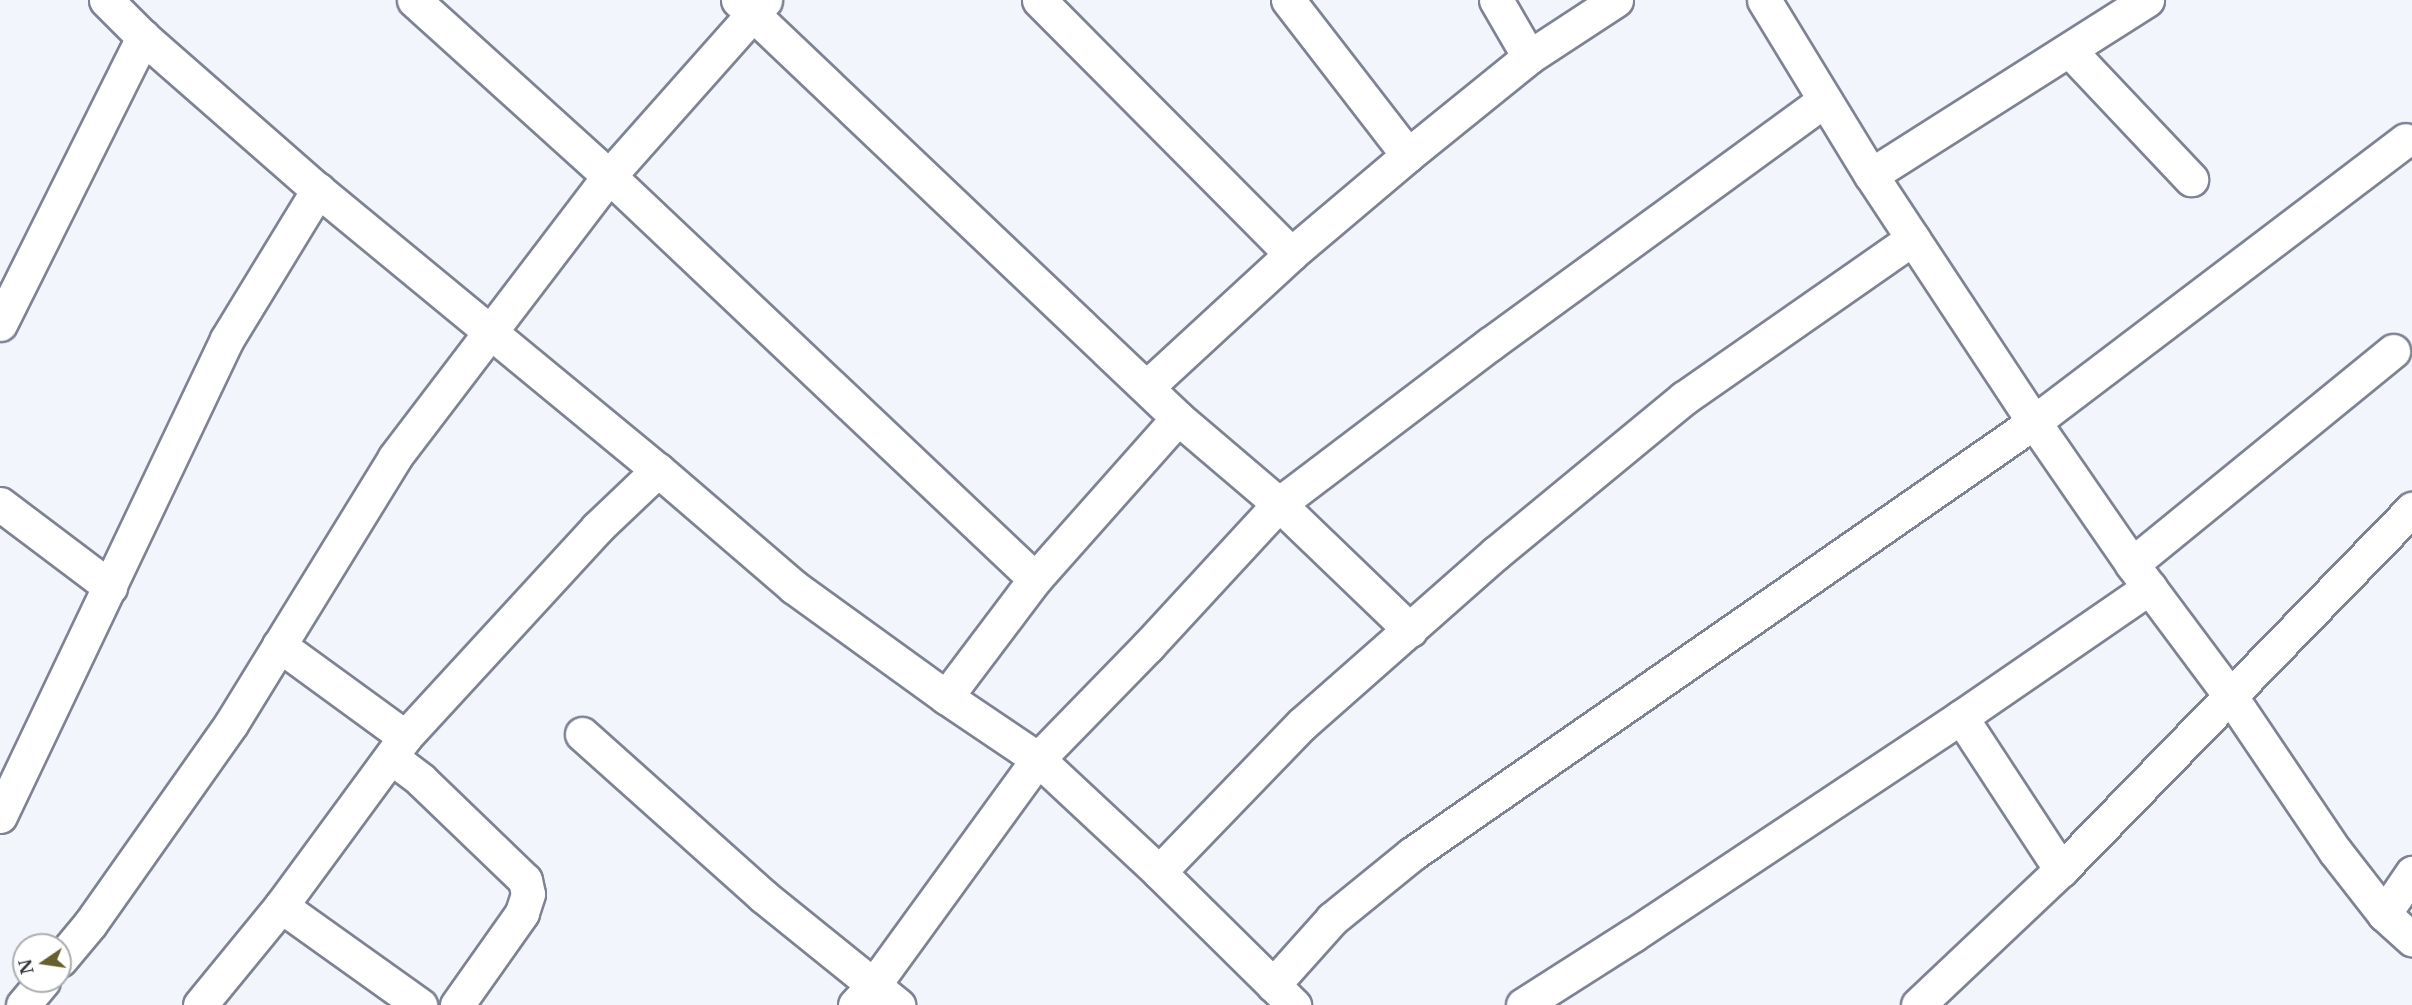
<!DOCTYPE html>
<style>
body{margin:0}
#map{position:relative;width:2412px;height:1005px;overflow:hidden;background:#f3f5fd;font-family:"Libre Baskerville",serif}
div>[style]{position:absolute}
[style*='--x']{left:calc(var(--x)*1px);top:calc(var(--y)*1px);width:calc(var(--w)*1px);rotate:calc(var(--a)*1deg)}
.roads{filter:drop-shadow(2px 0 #7e8393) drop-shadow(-2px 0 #7e8393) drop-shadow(0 2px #7e8393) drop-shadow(0 -2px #7e8393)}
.street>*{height:33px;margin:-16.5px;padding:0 16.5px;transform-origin:16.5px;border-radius:16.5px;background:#fff}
span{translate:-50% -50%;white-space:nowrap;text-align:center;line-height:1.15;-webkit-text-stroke:5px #fff;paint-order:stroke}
.north{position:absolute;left:12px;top:933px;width:60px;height:60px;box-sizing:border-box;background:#fff;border:2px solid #adaeb1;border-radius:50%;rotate:257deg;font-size:16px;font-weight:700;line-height:24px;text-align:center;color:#32353c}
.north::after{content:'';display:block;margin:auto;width:21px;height:27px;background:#66602c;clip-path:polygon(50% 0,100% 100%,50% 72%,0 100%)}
</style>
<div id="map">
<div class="roads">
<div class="street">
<i style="--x:106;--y:0;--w:52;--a:45"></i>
<i style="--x:143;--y:37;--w:232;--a:41.2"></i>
<i style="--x:318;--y:190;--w:440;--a:39.5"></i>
<i style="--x:658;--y:470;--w:179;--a:40.7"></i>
<i style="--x:794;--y:587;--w:188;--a:35.9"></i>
<i style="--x:946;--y:697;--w:111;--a:34"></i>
<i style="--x:1038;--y:759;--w:166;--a:43"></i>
<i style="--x:1159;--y:872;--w:190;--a:44.6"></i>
<i style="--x:414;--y:0;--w:263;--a:42.1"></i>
<i style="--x:609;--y:176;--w:586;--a:43.41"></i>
<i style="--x:738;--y:0;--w:607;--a:43.53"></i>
<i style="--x:1178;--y:418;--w:133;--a:40.4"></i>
<i style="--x:1279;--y:504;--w:182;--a:43.9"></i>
<i style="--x:1039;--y:0;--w:358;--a:45.2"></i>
<i style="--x:1288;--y:0;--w:196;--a:52.3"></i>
<i style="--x:1496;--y:0;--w:66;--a:59.9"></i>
<i style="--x:1764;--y:0;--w:205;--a:58.6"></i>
<i style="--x:1871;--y:175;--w:296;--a:56.6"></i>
<i style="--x:2034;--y:422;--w:173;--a:55.4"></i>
<i style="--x:2132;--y:564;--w:162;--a:53.3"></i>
<i style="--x:2229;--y:694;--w:189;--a:56"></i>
<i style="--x:2335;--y:851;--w:80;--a:52.1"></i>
<i style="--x:2384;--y:914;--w:38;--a:42"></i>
<i style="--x:2069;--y:50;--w:178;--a:46.6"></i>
<i style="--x:1871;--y:175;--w:327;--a:-32.4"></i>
<i style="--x:0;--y:324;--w:321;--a:-63.5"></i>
<i style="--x:1148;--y:386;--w:195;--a:-42.7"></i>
<i style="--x:1291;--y:254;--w:153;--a:-40.2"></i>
<i style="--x:1408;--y:155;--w:156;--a:-39"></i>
<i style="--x:1529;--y:57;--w:104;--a:-33.2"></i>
<i style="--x:0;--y:504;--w:138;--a:37"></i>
<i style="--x:2132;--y:564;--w:337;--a:-39.2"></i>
<i style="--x:279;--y:645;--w:156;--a:36.1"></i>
<i style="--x:946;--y:697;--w:148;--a:-53"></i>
<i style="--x:1035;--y:579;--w:215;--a:-48.4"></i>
<i style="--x:1961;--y:717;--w:183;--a:56.8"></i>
<i style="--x:582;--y:734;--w:243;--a:41.8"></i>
<i style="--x:763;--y:896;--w:174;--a:38.9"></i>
<i style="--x:391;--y:757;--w:38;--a:37"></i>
<i style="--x:421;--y:780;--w:144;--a:43.9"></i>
<i style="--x:525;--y:880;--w:14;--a:78"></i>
<i style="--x:528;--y:894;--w:20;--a:108"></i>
<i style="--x:522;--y:913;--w:113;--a:125.2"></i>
<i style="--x:0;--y:816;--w:528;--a:-64.55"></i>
<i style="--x:227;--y:339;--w:175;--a:-58.6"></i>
<i style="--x:1159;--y:872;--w:206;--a:-46"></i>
<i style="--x:1302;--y:724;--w:259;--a:-41.4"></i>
<i style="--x:1496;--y:553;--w:244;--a:-39.5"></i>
<i style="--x:1684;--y:398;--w:279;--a:-34.9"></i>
<i style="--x:281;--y:906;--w:171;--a:35.5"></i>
<i style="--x:2384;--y:914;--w:50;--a:-55.7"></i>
<i style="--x:60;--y:960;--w:47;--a:-50.2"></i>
<i style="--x:90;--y:924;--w:245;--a:-54.8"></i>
<i style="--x:231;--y:724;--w:313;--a:-58.4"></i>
<i style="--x:395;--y:457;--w:353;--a:-52.7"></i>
<i style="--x:609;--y:176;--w:235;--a:-48.4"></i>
<i style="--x:1273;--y:985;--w:89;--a:-48.2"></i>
<i style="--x:1332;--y:919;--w:103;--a:-39.1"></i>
<i style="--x:1412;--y:854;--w:757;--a:-34.78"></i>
<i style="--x:2034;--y:422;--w:466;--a:-37.2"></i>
<i style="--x:23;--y:1005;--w:31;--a:-50"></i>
<i style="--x:200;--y:1005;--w:128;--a:-50.7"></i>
<i style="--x:281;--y:906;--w:210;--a:-53.7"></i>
<i style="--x:405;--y:737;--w:284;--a:-47.4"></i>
<i style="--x:597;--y:528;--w:84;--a:-43.6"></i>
<i style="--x:855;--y:1005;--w:26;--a:-47"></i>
<i style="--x:873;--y:986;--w:281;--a:-54"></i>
<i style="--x:1038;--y:759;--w:158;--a:-45.8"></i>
<i style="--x:1148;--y:646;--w:193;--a:-47.3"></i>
<i style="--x:1279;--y:504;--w:265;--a:-37.2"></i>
<i style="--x:1490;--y:344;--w:414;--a:-36.1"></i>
<i style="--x:1523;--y:1005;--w:130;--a:-32.5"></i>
<i style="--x:1633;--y:935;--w:394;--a:-33.6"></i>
<i style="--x:1961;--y:717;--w:229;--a:-34.5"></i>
<i style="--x:1918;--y:1005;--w:197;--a:-43.4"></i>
<i style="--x:2061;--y:870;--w:504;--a:-45.8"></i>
</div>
</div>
<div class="north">N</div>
</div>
